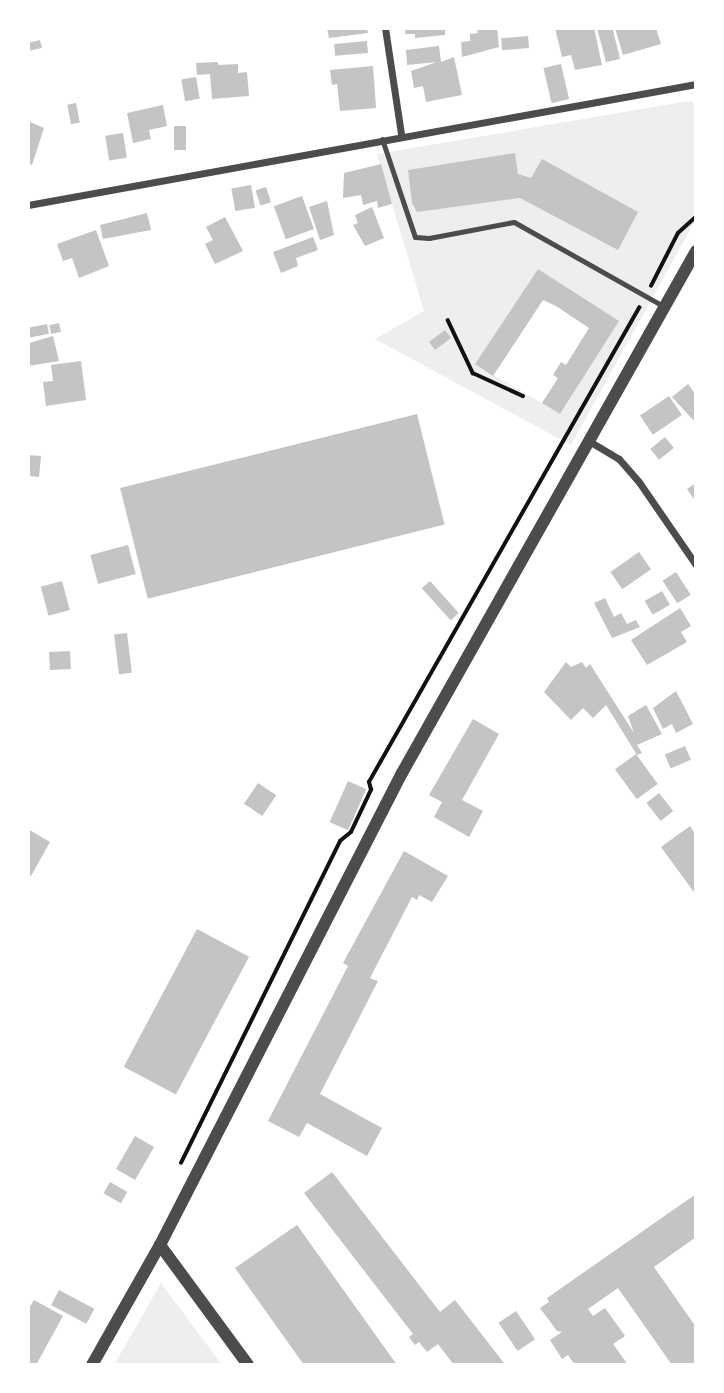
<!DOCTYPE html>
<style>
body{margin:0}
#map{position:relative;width:724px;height:1393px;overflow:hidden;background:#fff;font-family:"Playfair Display",serif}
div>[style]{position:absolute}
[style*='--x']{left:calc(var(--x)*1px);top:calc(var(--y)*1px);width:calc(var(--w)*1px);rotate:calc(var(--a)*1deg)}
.green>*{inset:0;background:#eee}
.building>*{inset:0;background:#c4c4c4;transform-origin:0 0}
.path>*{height:3.5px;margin:-1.75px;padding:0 1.75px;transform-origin:1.75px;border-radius:1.75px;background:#111}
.service>*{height:5px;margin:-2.5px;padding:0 2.5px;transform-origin:2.5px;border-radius:2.5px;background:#4c4c4c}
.minor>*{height:7px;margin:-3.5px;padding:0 3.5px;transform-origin:3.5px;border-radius:3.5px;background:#4c4c4c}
.tertiary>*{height:12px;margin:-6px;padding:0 6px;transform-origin:6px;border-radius:6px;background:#4c4c4c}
span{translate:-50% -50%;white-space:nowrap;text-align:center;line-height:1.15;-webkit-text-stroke:5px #fff;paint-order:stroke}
.frame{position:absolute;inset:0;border:30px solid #fff;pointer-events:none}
</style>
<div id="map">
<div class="green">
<i style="clip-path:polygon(evenodd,689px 101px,696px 103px,696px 219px,571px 445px,375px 339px,424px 311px,377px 154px,689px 101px,538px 269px,618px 321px,560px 414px,475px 364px,538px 269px)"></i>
<i style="clip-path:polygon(161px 1283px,222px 1365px,114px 1365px)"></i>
</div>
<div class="building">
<i style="clip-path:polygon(327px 28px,367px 28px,368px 33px,329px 38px)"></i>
<i style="clip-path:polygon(405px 28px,445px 28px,445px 35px,415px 38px,415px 34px,405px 34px)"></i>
<i style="clip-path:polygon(477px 28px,497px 28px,499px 47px,462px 57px,461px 42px,470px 41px,470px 34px,478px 33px)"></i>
<i style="clip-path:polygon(555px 28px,594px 28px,602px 65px,575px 70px,571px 55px,562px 57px)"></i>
<i style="clip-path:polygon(597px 28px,613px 30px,620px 59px,606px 62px)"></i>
<i style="clip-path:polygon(615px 28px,656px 28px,661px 44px,623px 55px)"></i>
<i style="left:528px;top:36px;width:12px;height:27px;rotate:85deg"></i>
<i style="clip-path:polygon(40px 40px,42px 48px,28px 51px,28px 43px)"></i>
<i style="left:367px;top:41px;width:12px;height:33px;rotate:85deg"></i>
<i style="clip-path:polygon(439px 46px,441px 62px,454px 57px,462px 95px,426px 102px,423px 86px,414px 88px,411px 71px,437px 62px,407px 65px,406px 50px)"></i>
<i style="clip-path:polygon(218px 62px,218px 65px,238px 64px,238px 73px,247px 72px,249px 96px,212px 99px,210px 74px,197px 75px,196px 63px)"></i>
<i style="left:561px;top:64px;width:36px;height:18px;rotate:77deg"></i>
<i style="clip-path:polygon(373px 66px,376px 108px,340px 111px,337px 84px,332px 85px,330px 70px)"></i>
<i style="left:196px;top:77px;width:22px;height:15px;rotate:80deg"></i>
<i style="left:76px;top:103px;width:20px;height:9px;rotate:79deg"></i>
<i style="clip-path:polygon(163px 105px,167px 126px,149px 130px,151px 139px,133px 143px,127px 113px)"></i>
<i style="clip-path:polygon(28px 121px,44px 128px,32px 165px,28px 163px)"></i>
<i style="left:174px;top:126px;width:12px;height:24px"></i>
<i style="left:123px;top:133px;width:25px;height:18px;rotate:81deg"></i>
<i style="clip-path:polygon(515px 153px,518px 174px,531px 178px,542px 159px,638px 212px,618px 250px,520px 198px,417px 212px,412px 203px,408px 170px)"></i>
<i style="clip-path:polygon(381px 164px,392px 204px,378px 208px,377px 201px,363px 205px,361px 195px,343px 198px,344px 173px)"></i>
<i style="left:251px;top:185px;width:23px;height:20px;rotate:80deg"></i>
<i style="left:266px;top:187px;width:16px;height:11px;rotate:72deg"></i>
<i style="left:302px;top:196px;width:35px;height:30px;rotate:70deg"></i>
<i style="clip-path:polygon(327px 201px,334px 235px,320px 240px,309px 207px)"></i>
<i style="clip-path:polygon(372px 207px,384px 238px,365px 246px,353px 225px,358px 223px,355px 215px)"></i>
<i style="clip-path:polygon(147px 213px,151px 230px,103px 239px,100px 225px)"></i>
<i style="clip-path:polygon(225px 217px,243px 251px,215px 264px,205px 244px,213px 240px,206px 227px)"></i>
<i style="clip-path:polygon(96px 230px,109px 266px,79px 278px,72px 258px,63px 261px,57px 244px)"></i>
<i style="clip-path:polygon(313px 237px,318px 250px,296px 258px,298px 266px,281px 273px,273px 252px)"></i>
<i style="clip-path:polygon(538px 269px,619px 321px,560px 414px,542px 403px,558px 378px,553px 375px,561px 362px,566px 365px,589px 328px,556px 306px,543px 300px,493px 376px,475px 364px)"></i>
<i style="left:59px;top:323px;width:9px;height:10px;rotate:77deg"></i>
<i style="left:47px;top:324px;width:10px;height:19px;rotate:79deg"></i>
<i style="left:445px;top:330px;width:10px;height:20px;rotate:53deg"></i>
<i style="clip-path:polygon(53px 336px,59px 361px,28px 366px,29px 343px)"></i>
<i style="clip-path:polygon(81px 361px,86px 400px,46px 406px,43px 382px,53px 381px,51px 365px)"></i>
<i style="clip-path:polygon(688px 384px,696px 395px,696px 423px,672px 397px)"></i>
<i style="left:669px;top:396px;width:23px;height:35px;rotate:56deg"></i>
<i style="left:417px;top:414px;width:114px;height:306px;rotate:76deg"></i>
<i style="left:665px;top:437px;width:14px;height:19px;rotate:51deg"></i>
<i style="clip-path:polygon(28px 455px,41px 456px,39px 477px,28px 476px)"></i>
<i style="clip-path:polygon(696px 483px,696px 502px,687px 489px)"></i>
<i style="left:128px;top:545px;width:30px;height:39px;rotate:75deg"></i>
<i style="left:639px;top:552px;width:21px;height:35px;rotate:55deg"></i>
<i style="left:676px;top:572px;width:27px;height:16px;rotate:57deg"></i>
<i style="left:62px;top:581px;width:30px;height:22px;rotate:75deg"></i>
<i style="left:430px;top:581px;width:43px;height:11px;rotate:48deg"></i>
<i style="left:662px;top:591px;width:16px;height:20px;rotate:60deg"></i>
<i style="clip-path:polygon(605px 598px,614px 617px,621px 613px,627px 624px,636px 620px,640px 627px,612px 638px,594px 603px)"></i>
<i style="clip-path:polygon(680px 608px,691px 626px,681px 632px,687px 642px,647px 665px,631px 640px)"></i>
<i style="left:127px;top:633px;width:40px;height:13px;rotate:83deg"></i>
<i style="left:70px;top:651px;width:18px;height:21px;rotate:87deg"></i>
<i style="clip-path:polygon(566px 662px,571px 667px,582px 662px,586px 668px,590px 664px,634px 733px,628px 716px,646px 705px,662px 734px,637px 745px,642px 753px,637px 755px,606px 705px,593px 718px,583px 708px,571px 720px,544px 692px)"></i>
<i style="clip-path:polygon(676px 691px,693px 724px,676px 733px,672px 724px,663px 729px,653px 708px)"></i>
<i style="clip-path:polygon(473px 719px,499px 734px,462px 800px,483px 811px,469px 837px,434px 817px,442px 802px,429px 795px)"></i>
<i style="left:685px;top:746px;width:15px;height:22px;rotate:67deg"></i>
<i style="left:636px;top:754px;width:37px;height:26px;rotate:54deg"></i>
<i style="left:348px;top:781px;width:20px;height:45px;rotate:24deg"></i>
<i style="left:258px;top:783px;width:22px;height:25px;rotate:34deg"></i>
<i style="left:659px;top:793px;width:23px;height:16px;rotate:52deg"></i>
<i style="clip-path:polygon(690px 826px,696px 835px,696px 895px,661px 847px)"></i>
<i style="clip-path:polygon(28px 829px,50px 842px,31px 876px,28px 874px)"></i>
<i style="clip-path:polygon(404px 851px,448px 876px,432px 902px,419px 895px,417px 900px,412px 897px,370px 978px,378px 981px,320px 1094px,382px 1128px,367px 1156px,307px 1123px,299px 1137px,268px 1121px,348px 966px,343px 963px)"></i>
<i style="left:197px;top:929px;width:59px;height:156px;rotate:28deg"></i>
<i style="left:135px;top:1136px;width:22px;height:38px;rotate:30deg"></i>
<i style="clip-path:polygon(332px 1172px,440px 1312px,455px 1300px,504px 1363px,454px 1365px,438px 1344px,427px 1352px,419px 1342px,415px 1345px,409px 1337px,413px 1334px,304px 1193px)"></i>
<i style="left:110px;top:1182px;width:20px;height:13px;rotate:30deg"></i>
<i style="clip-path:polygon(696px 1194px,696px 1237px,654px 1267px,696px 1327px,696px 1365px,672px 1365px,618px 1288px,588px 1309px,593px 1316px,605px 1308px,625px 1336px,613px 1344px,628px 1365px,575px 1365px,568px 1355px,562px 1359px,550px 1340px,562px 1332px,557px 1331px,540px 1308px,549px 1302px,547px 1298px)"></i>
<i style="clip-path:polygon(297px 1225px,397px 1365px,304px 1365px,235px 1268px)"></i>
<i style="left:59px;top:1290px;width:40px;height:17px;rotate:28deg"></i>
<i style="clip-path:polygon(34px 1300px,63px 1316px,36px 1365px,28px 1365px,28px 1310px)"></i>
<i style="left:516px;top:1311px;width:34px;height:21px;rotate:56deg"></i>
</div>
<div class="path">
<i style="--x:651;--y:286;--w:59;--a:-63"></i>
<i style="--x:678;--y:233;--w:24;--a:-42"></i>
<i style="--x:448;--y:320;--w:59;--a:64.7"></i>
<i style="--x:473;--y:373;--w:55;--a:24.7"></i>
<i style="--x:181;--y:1163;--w:359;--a:-63.7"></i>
<i style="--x:340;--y:841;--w:14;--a:-39"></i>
<i style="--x:351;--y:832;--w:47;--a:-64.5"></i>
<i style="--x:371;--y:790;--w:8;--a:-104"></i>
<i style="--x:369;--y:782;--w:546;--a:-60.33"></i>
</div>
<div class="service">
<i style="--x:382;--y:139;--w:103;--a:71.4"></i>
<i style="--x:415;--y:237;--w:14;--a:4"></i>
<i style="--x:429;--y:238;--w:86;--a:-10.7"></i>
<i style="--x:514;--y:222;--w:173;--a:29.4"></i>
</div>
<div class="minor">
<i style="--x:385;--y:28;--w:107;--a:81.4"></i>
<i style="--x:28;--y:205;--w:679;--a:-10.27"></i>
<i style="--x:589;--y:441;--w:35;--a:31"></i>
<i style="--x:619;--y:459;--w:30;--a:49"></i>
<i style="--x:639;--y:482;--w:101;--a:55.5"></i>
</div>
<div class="tertiary">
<i style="--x:160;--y:1245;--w:149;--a:53.7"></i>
<i style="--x:92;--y:1365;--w:138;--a:-60.5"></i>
<i style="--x:160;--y:1245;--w:530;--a:-62.86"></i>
<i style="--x:402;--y:773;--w:599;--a:-60.61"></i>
</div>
<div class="frame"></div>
</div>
